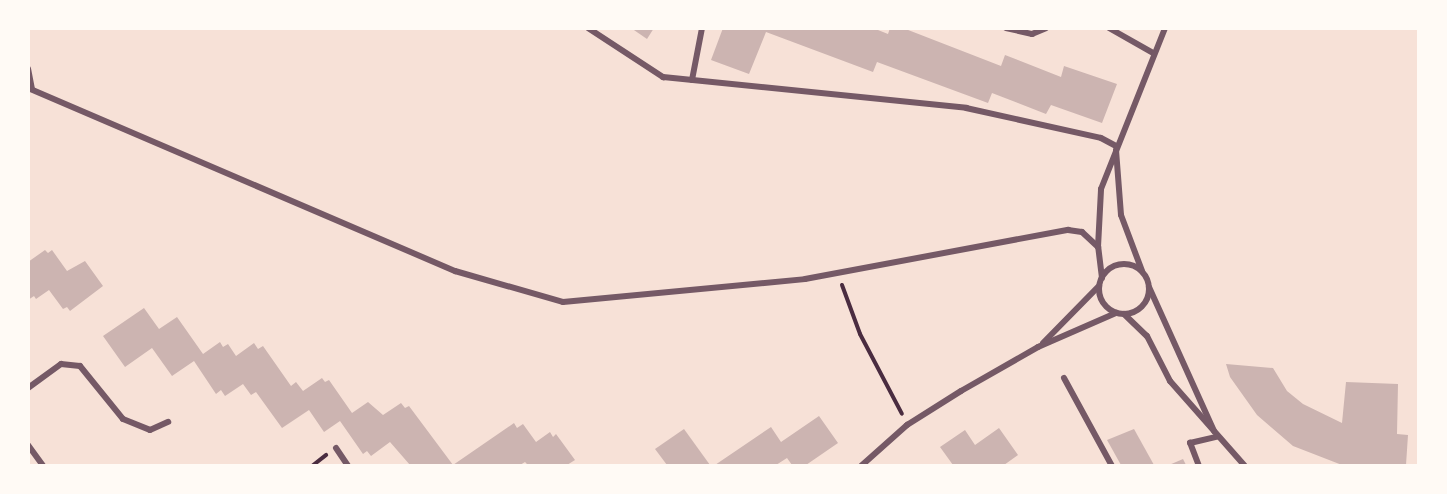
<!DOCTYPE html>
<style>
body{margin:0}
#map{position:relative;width:1447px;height:494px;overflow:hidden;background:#f7e1d7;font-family:"PT Sans Narrow",sans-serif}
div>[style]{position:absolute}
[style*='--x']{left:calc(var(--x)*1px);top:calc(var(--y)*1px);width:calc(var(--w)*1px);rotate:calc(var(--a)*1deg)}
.building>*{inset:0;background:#ccb4b1}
.path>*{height:4px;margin:-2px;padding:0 2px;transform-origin:2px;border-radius:2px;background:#4a2c40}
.pedestrian>*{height:5px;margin:-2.5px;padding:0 2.5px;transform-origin:2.5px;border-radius:2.5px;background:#755966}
.minor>*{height:6px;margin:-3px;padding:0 3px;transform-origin:3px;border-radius:3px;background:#755966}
.minor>.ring{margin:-3px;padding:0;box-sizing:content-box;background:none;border:6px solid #755966;border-radius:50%}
span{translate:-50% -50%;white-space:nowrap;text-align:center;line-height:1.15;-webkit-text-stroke:6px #fffaf5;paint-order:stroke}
.frame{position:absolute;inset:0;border:30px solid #fffaf5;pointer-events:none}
</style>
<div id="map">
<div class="building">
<i style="clip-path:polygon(631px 28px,654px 28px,647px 39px)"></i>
<i style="clip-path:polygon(723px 28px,873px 28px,888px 34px,890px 28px,903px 28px,1001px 66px,1005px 55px,1061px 77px,1064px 66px,1117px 84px,1102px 123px,1051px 105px,1046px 114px,992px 93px,988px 103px,877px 62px,873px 72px,766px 32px,749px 74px,711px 60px)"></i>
<i style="clip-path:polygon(45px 250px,48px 253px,52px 250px,67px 271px,85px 261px,103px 286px,70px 311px,67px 307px,63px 309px,49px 290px,36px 299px,34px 296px,28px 300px,28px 262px)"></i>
<i style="clip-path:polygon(144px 308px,159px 329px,177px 317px,203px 354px,220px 342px,223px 347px,228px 344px,236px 356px,254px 343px,258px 349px,263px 346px,291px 386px,296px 382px,303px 391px,322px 378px,325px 382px,329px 380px,352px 413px,368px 402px,383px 415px,401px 403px,405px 408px,409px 406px,453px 465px,514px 423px,517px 428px,523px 424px,536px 442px,550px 432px,553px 437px,556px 434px,575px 460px,567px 465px,528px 465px,525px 462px,520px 465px,410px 465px,390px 442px,371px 456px,367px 451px,363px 454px,340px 421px,324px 432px,309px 410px,282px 428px,256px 392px,251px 395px,243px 384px,225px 396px,221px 390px,216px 394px,194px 361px,172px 376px,152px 348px,125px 367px,103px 336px)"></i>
<i style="clip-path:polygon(1226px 364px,1273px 368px,1287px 391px,1303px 404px,1342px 423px,1346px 382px,1398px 384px,1397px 434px,1408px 435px,1406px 465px,1342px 465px,1293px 446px,1257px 415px,1230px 377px)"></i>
<i style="clip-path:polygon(819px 416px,838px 443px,806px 465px,792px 465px,787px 458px,776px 465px,715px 465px,771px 427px,781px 442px)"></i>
<i style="clip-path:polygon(999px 428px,1018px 455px,1004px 465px,953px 465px,940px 447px,965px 430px,975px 445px)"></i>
<i style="clip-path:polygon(684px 429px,710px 465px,667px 465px,655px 449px)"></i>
<i style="clip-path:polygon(1134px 429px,1154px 465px,1121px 465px,1107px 440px)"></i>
<i style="clip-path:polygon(1183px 459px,1186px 465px,1169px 465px)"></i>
</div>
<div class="path">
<i style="--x:842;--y:285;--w:52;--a:69.8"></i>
<i style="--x:860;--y:334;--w:90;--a:62.3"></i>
<i style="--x:294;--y:466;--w:12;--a:0"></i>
<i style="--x:312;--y:466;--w:18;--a:-38"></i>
</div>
<div class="pedestrian">
<i style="--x:28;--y:68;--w:20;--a:79"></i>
</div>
<div class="minor">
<i style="--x:588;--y:28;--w:90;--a:33.2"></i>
<i style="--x:663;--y:77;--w:305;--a:5.8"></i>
<i style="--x:966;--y:108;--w:138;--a:12.5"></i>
<i style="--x:1101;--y:138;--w:17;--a:28"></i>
<i style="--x:1006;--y:28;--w:27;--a:13"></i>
<i style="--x:1032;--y:34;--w:15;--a:-23"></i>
<i style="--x:1109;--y:28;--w:51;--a:29.6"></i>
<i style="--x:692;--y:80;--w:53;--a:-79.1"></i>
<i style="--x:28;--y:88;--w:465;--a:23.2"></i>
<i style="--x:455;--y:271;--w:112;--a:16"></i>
<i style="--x:563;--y:302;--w:243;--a:-5.4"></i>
<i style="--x:805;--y:279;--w:268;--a:-10.6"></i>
<i style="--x:1068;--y:230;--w:14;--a:8"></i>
<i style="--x:1082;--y:232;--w:22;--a:43"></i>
<i style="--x:1116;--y:150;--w:65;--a:85.6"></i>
<i style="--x:1121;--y:215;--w:60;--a:69.4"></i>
<i class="ring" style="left:1099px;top:264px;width:44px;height:44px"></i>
<i style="--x:1102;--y:278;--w:31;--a:-97"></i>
<i style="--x:1098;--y:247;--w:58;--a:-87"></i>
<i style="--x:1101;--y:189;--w:173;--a:-68.3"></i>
<i style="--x:1149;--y:287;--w:158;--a:65.7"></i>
<i style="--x:1124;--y:314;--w:32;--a:44"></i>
<i style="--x:1147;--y:336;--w:51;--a:62.9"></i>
<i style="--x:1170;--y:381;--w:113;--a:48.6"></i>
<i style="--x:1043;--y:343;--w:80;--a:-45.5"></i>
<i style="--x:1064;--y:378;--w:100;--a:61.4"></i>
<i style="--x:28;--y:388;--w:41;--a:-36"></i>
<i style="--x:61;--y:364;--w:19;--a:6"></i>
<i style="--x:80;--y:366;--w:68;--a:50.9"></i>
<i style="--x:123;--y:419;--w:29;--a:22"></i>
<i style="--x:150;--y:430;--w:20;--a:-24"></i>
<i style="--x:28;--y:445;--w:26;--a:54"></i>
<i style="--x:336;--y:448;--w:22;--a:56"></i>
<i style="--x:861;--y:466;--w:62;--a:-41.7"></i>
<i style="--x:907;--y:425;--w:64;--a:-32.2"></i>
<i style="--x:961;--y:391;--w:89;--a:-29.7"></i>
<i style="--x:1038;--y:347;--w:85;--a:-23.6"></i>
<i style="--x:1199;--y:466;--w:25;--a:-111"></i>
<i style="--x:1190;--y:443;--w:28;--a:-13"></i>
</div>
<div class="frame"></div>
</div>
